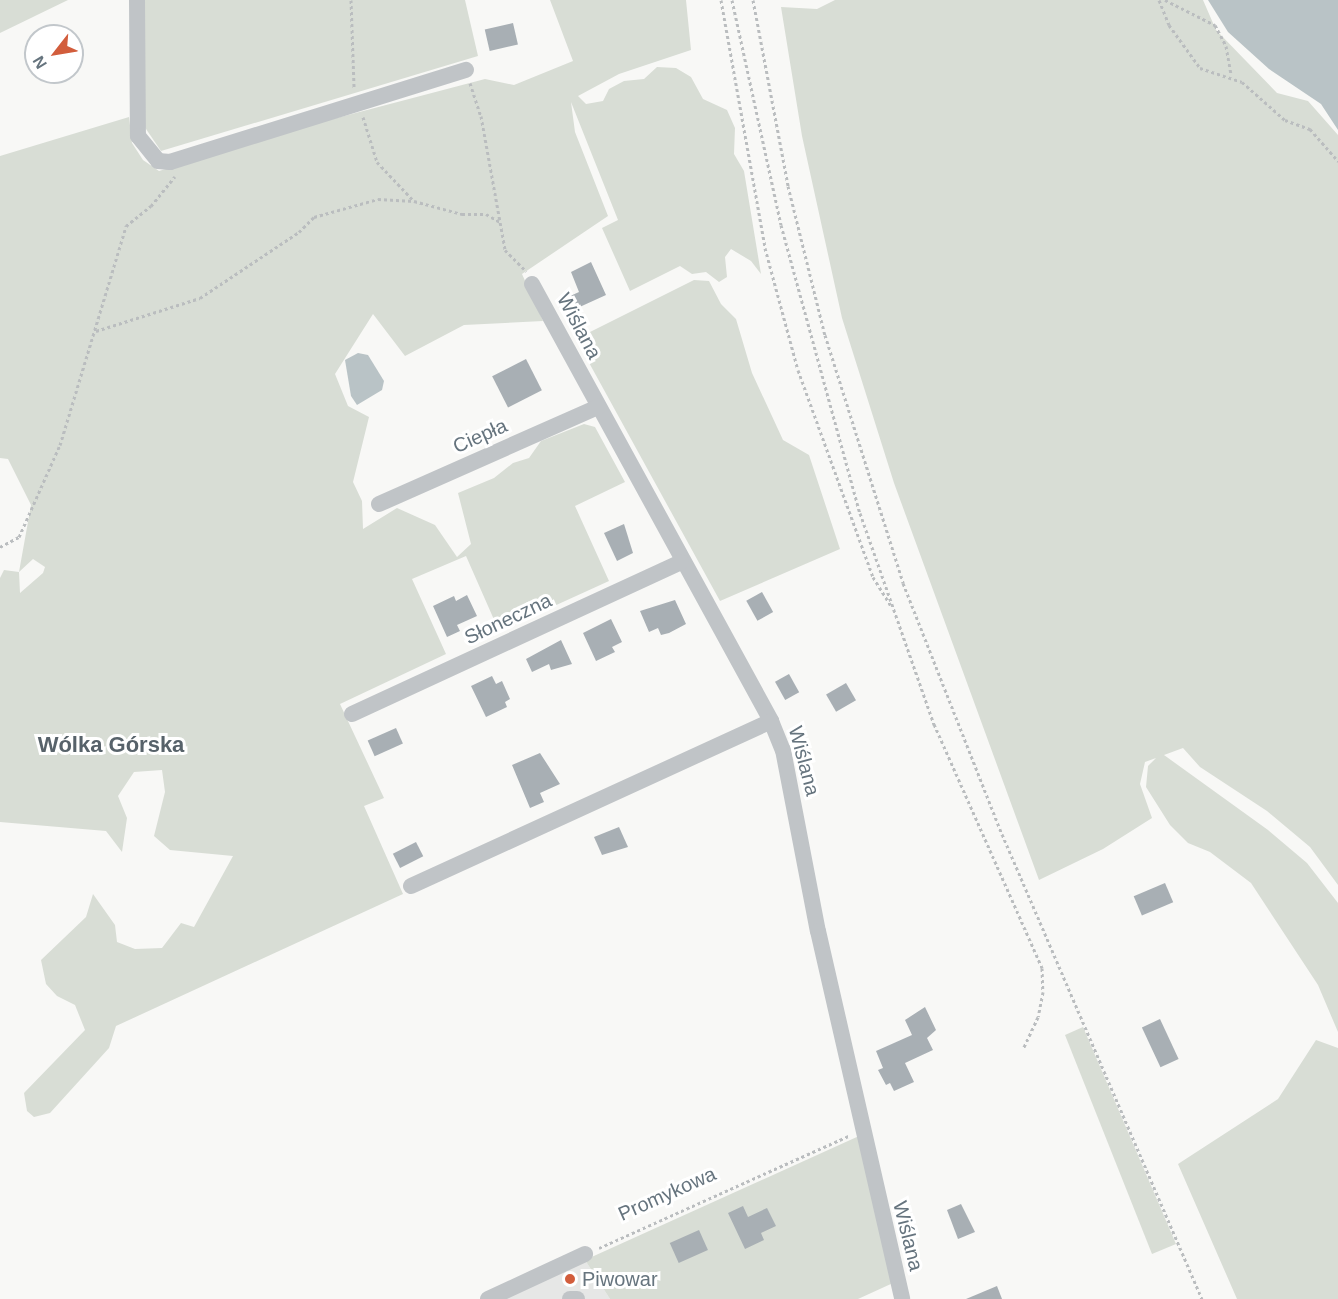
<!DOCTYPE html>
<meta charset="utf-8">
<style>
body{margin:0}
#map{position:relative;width:1338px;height:1299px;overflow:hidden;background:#f8f8f6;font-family:Helvetica,sans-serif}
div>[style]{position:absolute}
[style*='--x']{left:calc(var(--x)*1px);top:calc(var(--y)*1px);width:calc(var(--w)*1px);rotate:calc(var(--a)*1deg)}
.built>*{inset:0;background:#e6e7e6}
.green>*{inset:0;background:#d8ddd5}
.water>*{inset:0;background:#b9c3c6}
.building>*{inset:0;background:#a8afb4;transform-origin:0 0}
.path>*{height:3px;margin-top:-1.5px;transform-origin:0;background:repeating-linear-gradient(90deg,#babdbf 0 3px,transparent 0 6px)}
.minor>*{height:16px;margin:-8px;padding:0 8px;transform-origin:8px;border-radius:8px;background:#c0c4c7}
.dots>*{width:16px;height:16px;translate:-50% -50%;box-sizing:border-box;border:3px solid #fff;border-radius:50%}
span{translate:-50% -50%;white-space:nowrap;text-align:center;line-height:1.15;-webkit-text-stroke:6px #fff;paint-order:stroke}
.street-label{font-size:20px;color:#66747e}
.poi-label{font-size:20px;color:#66747e}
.left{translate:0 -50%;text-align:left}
.quarter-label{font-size:22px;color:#57626a;font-weight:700}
.north{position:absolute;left:24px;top:24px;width:60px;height:60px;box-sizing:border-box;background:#fff;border:2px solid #c2c7cb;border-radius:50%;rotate:239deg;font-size:16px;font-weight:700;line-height:24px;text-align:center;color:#66747e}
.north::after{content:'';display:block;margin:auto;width:21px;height:27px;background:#d25d3c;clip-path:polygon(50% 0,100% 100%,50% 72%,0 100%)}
</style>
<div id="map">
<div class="built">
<i style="clip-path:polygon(585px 1260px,610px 1299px,500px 1299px)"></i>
</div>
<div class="green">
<i style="clip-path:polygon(0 0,68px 0,0 33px)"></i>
<i style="clip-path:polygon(141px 0,465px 0,478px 56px,161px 151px,144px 126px)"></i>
<i style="clip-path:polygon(evenodd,550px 0,686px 0,691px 50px,619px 74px,578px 96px,586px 104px,603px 101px,609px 89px,624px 81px,644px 79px,657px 67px,676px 68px,691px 77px,703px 99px,727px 110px,735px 128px,734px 154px,744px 171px,761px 274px,751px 261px,731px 249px,725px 257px,727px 277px,719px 282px,706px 272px,692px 274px,680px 266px,630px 291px,602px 228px,618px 220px,571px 102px,575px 132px,608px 216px,522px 274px,543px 321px,464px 325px,405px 356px,373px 314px,335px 374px,348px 406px,369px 417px,353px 482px,362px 501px,363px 529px,397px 508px,435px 525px,457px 557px,471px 544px,458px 493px,494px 478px,513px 463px,529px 458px,541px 441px,584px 424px,595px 427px,625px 482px,575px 506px,609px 581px,499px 631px,466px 556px,412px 579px,446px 654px,340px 704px,384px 798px,364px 806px,403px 894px,116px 1026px,109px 1048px,50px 1113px,34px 1117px,27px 1111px,24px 1093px,85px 1030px,75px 1005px,57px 996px,46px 984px,41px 960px,86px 917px,93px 894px,115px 925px,117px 942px,135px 949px,162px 948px,181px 923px,194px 927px,233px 856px,170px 850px,154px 836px,165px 792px,162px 770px,134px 772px,118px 796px,127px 818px,122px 852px,106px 831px,0 822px,0 578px,4px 570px,19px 572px,31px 505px,8px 459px,0 458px,0 156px,129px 117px,132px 143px,143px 160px,159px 171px,329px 120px,485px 79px,514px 85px,573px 61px,550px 0,33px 559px,45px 567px,43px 573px,20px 593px,19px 572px,33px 559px)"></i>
<i style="clip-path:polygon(835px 0,1203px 0,1216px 30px,1277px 93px,1308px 101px,1338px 135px,1338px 885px,1310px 847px,1267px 811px,1200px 767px,1183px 748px,1164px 755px,1268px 830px,1307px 863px,1338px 903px,1338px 1032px,1318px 985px,1251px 883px,1210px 852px,1188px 843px,1170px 825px,1146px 787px,1148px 766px,1156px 758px,1145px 762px,1140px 784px,1152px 818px,1103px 849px,1039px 880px,894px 483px,842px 318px,802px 136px,781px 7px,817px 9px)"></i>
<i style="clip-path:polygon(694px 280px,709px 281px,721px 304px,736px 319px,752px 373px,783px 440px,809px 455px,840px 549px,720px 601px,576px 339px)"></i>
<i style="clip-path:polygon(1083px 1027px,1176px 1244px,1152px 1254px,1065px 1035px)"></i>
<i style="clip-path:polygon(1316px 1040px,1338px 1048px,1338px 1299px,1237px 1299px,1178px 1164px,1278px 1099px)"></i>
<i style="clip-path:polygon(859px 1136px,893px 1283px,858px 1299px,610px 1299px,585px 1260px)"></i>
</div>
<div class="water">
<i style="clip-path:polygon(1208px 0,1338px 0,1338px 130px,1321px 104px,1269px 69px,1228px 32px)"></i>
<i style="clip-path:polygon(358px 353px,368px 355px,384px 381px,382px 390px,357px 405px,351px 396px,345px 360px)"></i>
</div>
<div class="building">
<i style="left:513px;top:23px;width:22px;height:29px;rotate:77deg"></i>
<i style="clip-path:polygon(591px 262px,606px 295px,573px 310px,568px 297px,579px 292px,571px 272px)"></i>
<i style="left:526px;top:359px;width:35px;height:38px;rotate:63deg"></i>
<i style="clip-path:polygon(624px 524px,633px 553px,617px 561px,604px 533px)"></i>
<i style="left:762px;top:592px;width:23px;height:18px;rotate:61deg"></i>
<i style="clip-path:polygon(467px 595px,477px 616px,457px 625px,460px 631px,447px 637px,433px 606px,454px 596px,456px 601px)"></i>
<i style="clip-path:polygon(675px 600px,686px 624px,669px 633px,661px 635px,658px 628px,649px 632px,640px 611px)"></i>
<i style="clip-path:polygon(611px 619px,622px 642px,612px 647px,615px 652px,596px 661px,583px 633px)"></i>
<i style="clip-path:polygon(561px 640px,572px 664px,551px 670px,549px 664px,532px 672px,526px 659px)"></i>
<i style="left:789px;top:674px;width:21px;height:16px;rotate:61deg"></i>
<i style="clip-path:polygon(492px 676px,496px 684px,502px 681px,510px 699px,505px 702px,507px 707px,486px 717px,471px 686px)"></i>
<i style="left:846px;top:683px;width:20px;height:23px;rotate:60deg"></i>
<i style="left:396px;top:728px;width:17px;height:31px;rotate:66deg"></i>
<i style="clip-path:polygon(540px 753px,560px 784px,540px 793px,544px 802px,530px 808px,512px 765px)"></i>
<i style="clip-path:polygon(619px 827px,628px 847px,602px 855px,594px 837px)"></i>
<i style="left:416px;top:842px;width:16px;height:26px;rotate:63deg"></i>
<i style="left:1165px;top:883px;width:21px;height:34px;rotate:67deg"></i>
<i style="clip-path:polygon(925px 1007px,936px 1030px,927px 1038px,933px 1050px,905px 1063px,914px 1082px,894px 1091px,890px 1083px,886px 1085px,878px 1070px,883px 1068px,876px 1051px,912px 1035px,905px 1020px)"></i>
<i style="left:1160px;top:1019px;width:44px;height:20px;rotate:65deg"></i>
<i style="clip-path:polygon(961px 1204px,975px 1232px,958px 1239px,947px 1210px)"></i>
<i style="clip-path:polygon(743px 1206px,748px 1217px,767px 1208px,776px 1226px,761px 1233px,764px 1240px,745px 1249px,728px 1213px)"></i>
<i style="left:699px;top:1230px;width:22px;height:32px;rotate:66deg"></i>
<i style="clip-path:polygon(997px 1286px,1002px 1299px,966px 1299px)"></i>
</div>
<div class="path">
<i style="--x:351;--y:0;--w:88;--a:88"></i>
<i style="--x:721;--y:0;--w:252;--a:79.9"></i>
<i style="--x:765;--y:248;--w:126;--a:74.9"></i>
<i style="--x:798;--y:370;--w:220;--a:70.1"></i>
<i style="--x:873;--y:577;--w:34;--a:58"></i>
<i style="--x:732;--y:0;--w:230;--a:77.7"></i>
<i style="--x:781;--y:225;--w:299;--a:74.7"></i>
<i style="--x:860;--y:513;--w:224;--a:70.7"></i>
<i style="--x:934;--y:724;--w:267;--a:66.1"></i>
<i style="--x:1042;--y:968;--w:24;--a:88"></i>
<i style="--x:1043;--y:992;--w:25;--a:101"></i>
<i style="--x:1038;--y:1017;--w:35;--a:115"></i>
<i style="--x:753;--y:0;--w:189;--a:79.3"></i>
<i style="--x:788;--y:186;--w:154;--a:76.1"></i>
<i style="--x:825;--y:335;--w:260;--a:72.5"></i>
<i style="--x:903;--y:583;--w:270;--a:68.5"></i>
<i style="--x:1002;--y:834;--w:506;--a:66.73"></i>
<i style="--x:1159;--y:0;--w:27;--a:68"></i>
<i style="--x:1169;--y:25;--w:53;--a:54.2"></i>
<i style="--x:1200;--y:68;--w:44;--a:18.4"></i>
<i style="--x:1242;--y:82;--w:57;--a:41.5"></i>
<i style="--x:1285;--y:120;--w:27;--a:20"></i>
<i style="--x:1310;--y:129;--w:43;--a:48.8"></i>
<i style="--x:1165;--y:0;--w:56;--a:26.6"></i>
<i style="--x:1215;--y:25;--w:24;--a:62"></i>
<i style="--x:1226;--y:46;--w:29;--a:80"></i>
<i style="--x:470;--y:83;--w:35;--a:72"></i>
<i style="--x:481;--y:116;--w:136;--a:79.8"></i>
<i style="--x:505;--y:250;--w:30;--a:45"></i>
<i style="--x:363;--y:117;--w:47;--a:72.7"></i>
<i style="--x:377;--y:162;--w:54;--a:46.5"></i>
<i style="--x:414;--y:201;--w:50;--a:15.2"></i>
<i style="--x:462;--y:214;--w:24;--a:0"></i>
<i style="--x:486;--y:214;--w:16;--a:30"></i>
<i style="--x:96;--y:331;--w:109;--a:-17.6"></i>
<i style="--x:200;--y:298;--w:119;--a:-33.7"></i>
<i style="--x:299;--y:232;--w:21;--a:-45"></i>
<i style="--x:314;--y:217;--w:66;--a:-15.7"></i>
<i style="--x:378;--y:199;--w:36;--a:3"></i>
<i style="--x:0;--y:547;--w:21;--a:-28"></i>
<i style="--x:19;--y:537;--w:101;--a:-66"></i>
<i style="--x:60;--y:445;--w:229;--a:-73.2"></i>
<i style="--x:126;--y:226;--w:32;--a:-39"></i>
<i style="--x:151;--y:206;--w:38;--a:-51"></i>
<i style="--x:599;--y:1248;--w:275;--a:-24.2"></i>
</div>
<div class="minor">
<i style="--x:137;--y:0;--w:136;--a:89.6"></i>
<i style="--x:138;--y:136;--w:32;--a:51"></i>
<i style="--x:158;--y:161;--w:12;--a:5"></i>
<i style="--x:170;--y:162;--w:310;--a:-17.3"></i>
<i style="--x:532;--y:284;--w:498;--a:61.3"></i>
<i style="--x:771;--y:721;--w:31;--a:68"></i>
<i style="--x:783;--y:750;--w:184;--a:79.1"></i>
<i style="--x:818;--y:931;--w:377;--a:77.1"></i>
<i style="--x:379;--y:504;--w:240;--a:-23.9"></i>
<i style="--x:352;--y:714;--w:362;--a:-24.8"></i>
<i style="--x:411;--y:886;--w:396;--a:-24.6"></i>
<i style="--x:488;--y:1299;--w:107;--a:-24.9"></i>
<i style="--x:570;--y:1299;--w:7;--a:0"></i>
</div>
<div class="dots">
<i style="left:570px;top:1279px;background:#d25d3c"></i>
</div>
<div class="street-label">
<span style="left:579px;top:326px;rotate:62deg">Wiślana</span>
<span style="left:480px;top:436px;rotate:-24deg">Ciepła</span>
<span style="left:508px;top:619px;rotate:-25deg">Słoneczna</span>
<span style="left:804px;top:761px;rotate:75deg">Wiślana</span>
<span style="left:667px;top:1194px;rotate:-24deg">Promykowa</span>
<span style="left:908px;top:1236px;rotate:76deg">Wiślana</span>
</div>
<div class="poi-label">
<span class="left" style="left:582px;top:1279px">Piwowar</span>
</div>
<div class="quarter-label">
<span style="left:111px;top:745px">Wólka Górska</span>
</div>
<div class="north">N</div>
</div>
